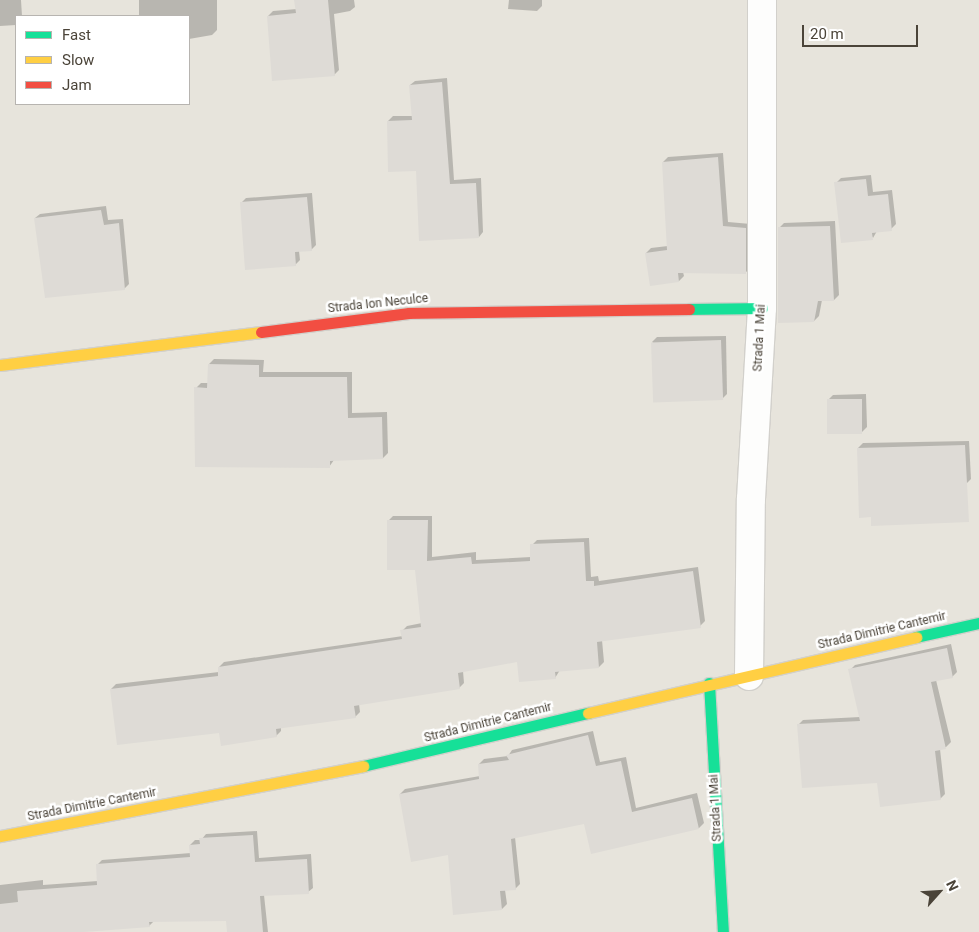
<!DOCTYPE html>
<style>
body{margin:0}
#map{position:relative;width:979px;height:932px;overflow:hidden;background:#f4f2ee;font-family:Roboto,sans-serif}
div>[style]{position:absolute}
[style*='--x']{left:calc(var(--x)*1px);top:calc(var(--y)*1px);width:calc(var(--w)*1px);rotate:calc(var(--a)*1deg)}
.residential>*{inset:0;background:#e7e4dc}
.shadow>*{inset:0;background:#0003}
.building>*{inset:0;background:#dedbd6;transform-origin:0 0}
.roads{filter:drop-shadow(1px 0 #d2d0cb) drop-shadow(-1px 0 #d2d0cb) drop-shadow(0 1px #d2d0cb) drop-shadow(0 -1px #d2d0cb)}
.street>*{height:28px;margin:-14px;padding:0 14px;transform-origin:14px;border-radius:14px;background:#fdfdfc}
.fast>*{height:11px;margin:-5.5px;padding:0 5.5px;transform-origin:5.5px;border-radius:5.5px;background:#16e098}
.slow>*{height:11px;margin:-5.5px;padding:0 5.5px;transform-origin:5.5px;border-radius:5.5px;background:#ffcf43}
.jam>*{height:11px;margin:-5.5px;padding:0 5.5px;transform-origin:5.5px;border-radius:5.5px;background:#f24e42}
span{translate:-50% -50%;white-space:nowrap;text-align:center;line-height:1.15;-webkit-text-stroke:5px #fff;paint-order:stroke}
.street-label{font-size:12px;color:#4b4439}
.legend{position:absolute;left:15px;top:15px;width:175px;height:90px;box-sizing:border-box;background:#fff;border:1px solid #b7b4b0;margin:0;padding:6px 9px;list-style:none;font-size:15px;color:#4b4439}
.legend li{display:flex;align-items:center;gap:10px;height:25px}
.legend b{width:25px;border:1px solid #b7b4b0}
.north{position:absolute;left:914px;top:867px;width:50px;height:50px;-webkit-text-stroke:4px #fff;paint-order:stroke;rotate:64deg;font-size:14px;font-weight:700;line-height:20px;text-align:center;color:#4b4439}
.north::after{content:'';display:block;margin:auto;width:18px;height:22px;background:#4b4439;clip-path:polygon(50% 0,100% 100%,50% 72%,0 100%)}
.scale{position:absolute;left:802px;top:25px;width:116px;height:22px;box-sizing:border-box;border:2px solid #4b4439;border-top:0;padding-left:6px;font-size:15px;line-height:18px;white-space:nowrap;color:#4b4439;-webkit-text-stroke:4px #fff;paint-order:stroke}
</style>
<div id="map">
<div class="residential">
<i style="clip-path:polygon(evenodd,0 0,979px 0,979px 932px,0 932px,0 0,16px 16px,189px 16px,189px 104px,16px 104px,16px 16px)"></i>
</div>
<div class="shadow">
<i style="clip-path:polygon(0 0,21px 0,22px 16px,16px 16px,16px 25px,0 26px)"></i>
<i style="clip-path:polygon(139px 0,217px 0,217px 30px,212px 35px,189px 39px,189px 16px,139px 16px)"></i>
<i style="clip-path:polygon(296px 0,354px 0,355px 7px,350px 11px,334px 14px,339px 70px,334px 75px,268px 16px,273px 11px,297px 9px)"></i>
<i style="clip-path:polygon(509px 0,542px 0,542px 6px,537px 11px,508px 9px)"></i>
<i style="clip-path:polygon(447px 78px,454px 180px,481px 178px,483px 232px,479px 237px,417px 170px,388px 121px,393px 116px,413px 116px,410px 85px,415px 81px)"></i>
<i style="clip-path:polygon(723px 153px,728px 222px,751px 224px,751px 268px,746px 272px,683px 272px,684px 276px,679px 281px,651px 285px,646px 253px,651px 248px,668px 246px,663px 162px,668px 157px)"></i>
<i style="clip-path:polygon(871px 175px,873px 192px,892px 190px,896px 224px,891px 229px,877px 231px,873px 238px,836px 183px,841px 178px)"></i>
<i style="clip-path:polygon(312px 193px,316px 245px,311px 250px,299px 251px,300px 260px,295px 265px,241px 203px,246px 198px)"></i>
<i style="clip-path:polygon(106px 206px,108px 220px,123px 219px,129px 284px,124px 289px,35px 218px,40px 214px)"></i>
<i style="clip-path:polygon(835px 221px,839px 295px,834px 300px,822px 300px,819px 316px,814px 321px,779px 228px,784px 223px)"></i>
<i style="clip-path:polygon(726px 336px,727px 394px,722px 399px,652px 342px,657px 337px)"></i>
<i style="clip-path:polygon(214px 359px,264px 360px,263px 372px,352px 372px,352px 413px,387px 412px,388px 453px,383px 458px,334px 460px,329px 467px,196px 388px,201px 383px,209px 383px,209px 364px)"></i>
<i style="clip-path:polygon(866px 394px,867px 427px,862px 432px,828px 400px,833px 395px)"></i>
<i style="clip-path:polygon(969px 441px,971px 479px,966px 484px,872px 516px,858px 448px,863px 443px)"></i>
<i style="clip-path:polygon(393px 516px,432px 516px,432px 557px,476px 552px,476px 560px,531px 557px,532px 545px,537px 540px,589px 538px,591px 577px,598px 576px,599px 581px,698px 567px,705px 621px,700px 626px,602px 640px,604px 662px,599px 667px,560px 670px,555px 678px,518px 660px,463px 671px,464px 683px,459px 688px,359px 704px,360px 712px,355px 717px,281px 727px,281px 731px,276px 736px,220px 732px,111px 689px,116px 684px,219px 672px,219px 667px,224px 662px,403px 636px,402px 631px,407px 626px,422px 623px,416px 569px,388px 521px)"></i>
<i style="clip-path:polygon(951px 644px,957px 672px,952px 677px,936px 680px,951px 742px,946px 747px,940px 749px,945px 794px,940px 799px,878px 782px,798px 725px,803px 720px,860px 717px,850px 670px,855px 665px)"></i>
<i style="clip-path:polygon(593px 731px,600px 762px,626px 757px,636px 808px,697px 793px,704px 823px,699px 828px,585px 823px,515px 837px,520px 884px,515px 889px,505px 890px,507px 904px,502px 909px,450px 853px,400px 794px,405px 789px,480px 776px,479px 764px,484px 759px,508px 756px,512px 750px)"></i>
<i style="clip-path:polygon(257px 831px,259px 858px,311px 854px,313px 888px,308px 892px,264px 895px,268px 932px,229px 932px,227px 920px,154px 921px,149px 926px,72px 932px,0 932px,0 885px,43px 880px,43px 885px,98px 881px,97px 865px,102px 860px,191px 853px,190px 845px,195px 840px,201px 840px,206px 834px)"></i>
</div>
<div class="building">
<i style="clip-path:polygon(294px 0,328px 0,335px 76px,272px 81px,267px 16px,296px 13px)"></i>
<i style="clip-path:polygon(442px 82px,450px 184px,476px 183px,479px 238px,419px 241px,416px 171px,388px 172px,387px 121px,412px 120px,409px 85px)"></i>
<i style="clip-path:polygon(718px 157px,723px 226px,746px 228px,746px 274px,678px 273px,679px 282px,650px 286px,645px 253px,667px 250px,662px 162px)"></i>
<i style="clip-path:polygon(866px 179px,868px 196px,888px 194px,892px 231px,872px 233px,873px 240px,841px 243px,834px 182px)"></i>
<i style="clip-path:polygon(307px 197px,312px 251px,295px 252px,296px 266px,245px 270px,240px 202px)"></i>
<i style="clip-path:polygon(101px 210px,104px 225px,119px 223px,125px 290px,45px 298px,34px 218px)"></i>
<i style="clip-path:polygon(830px 226px,834px 301px,818px 301px,814px 322px,778px 323px,778px 227px)"></i>
<i style="left:721px;top:340px;width:60px;height:70px;rotate:88deg"></i>
<i style="clip-path:polygon(208px 364px,259px 365px,259px 377px,347px 377px,348px 418px,382px 417px,383px 459px,330px 461px,330px 468px,195px 467px,194px 387px,207px 388px)"></i>
<i style="left:827px;top:399px;width:35px;height:35px"></i>
<i style="clip-path:polygon(965px 445px,969px 522px,871px 526px,871px 517px,859px 518px,857px 448px)"></i>
<i style="clip-path:polygon(387px 520px,428px 520px,427px 561px,471px 557px,472px 564px,530px 561px,530px 544px,584px 542px,586px 581px,594px 581px,594px 586px,693px 571px,701px 628px,597px 642px,599px 668px,555px 672px,556px 679px,519px 682px,517px 662px,458px 673px,460px 689px,354px 706px,356px 718px,276px 729px,277px 737px,221px 746px,219px 733px,117px 745px,110px 689px,218px 676px,218px 667px,402px 639px,400px 630px,421px 627px,415px 570px,387px 570px)"></i>
<i style="clip-path:polygon(947px 648px,953px 678px,931px 682px,946px 749px,935px 751px,941px 800px,880px 807px,877px 783px,802px 788px,797px 724px,860px 721px,848px 669px)"></i>
<i style="clip-path:polygon(588px 735px,596px 766px,621px 761px,632px 812px,692px 798px,699px 829px,591px 854px,584px 824px,511px 839px,516px 890px,500px 891px,502px 910px,453px 915px,448px 855px,411px 862px,399px 794px,479px 779px,478px 764px,509px 760px,506px 755px)"></i>
<i style="clip-path:polygon(253px 835px,255px 862px,307px 859px,309px 894px,260px 896px,263px 932px,227px 932px,226px 921px,149px 922px,150px 927px,84px 932px,0 932px,0 904px,18px 902px,17px 891px,97px 885px,96px 864px,190px 857px,189px 845px,200px 844px,199px 838px)"></i>
</div>
<div class="roads">
<div class="street">
<i style="--x:749;--y:676;--w:177;--a:-89.4"></i>
<i style="--x:751;--y:499;--w:191;--a:-86.7"></i>
<i style="--x:762;--y:308;--w:308;--a:-90"></i>
</div>
<div class="fast">
<i style="--x:689;--y:309;--w:73;--a:-0.8"></i>
<i style="--x:916;--y:637;--w:65;--a:-12.5"></i>
<i style="--x:709;--y:683;--w:249;--a:86.8"></i>
<i style="--x:363;--y:766;--w:231;--a:-13.3"></i>
</div>
<div class="slow">
<i style="--x:0;--y:365;--w:263;--a:-7.2"></i>
<i style="--x:588;--y:713;--w:337;--a:-13"></i>
<i style="--x:0;--y:836;--w:370;--a:-10.9"></i>
</div>
<div class="jam">
<i style="--x:261;--y:332;--w:149;--a:-7.3"></i>
<i style="--x:409;--y:313;--w:280;--a:-0.8"></i>
</div>
</div>
<div class="street-label">
<span style="left:378px;top:304px;rotate:-6deg">Strada Ion Neculce</span>
<span style="left:760px;top:338px;rotate:-87deg">Strada 1 Mai</span>
<span style="left:882px;top:631px;rotate:-13deg">Strada Dimitrie Cantemir</span>
<span style="left:488px;top:723px;rotate:-14deg">Strada Dimitrie Cantemir</span>
<span style="left:92px;top:805px;rotate:-11deg">Strada Dimitrie Cantemir</span>
<span style="left:716px;top:808px;rotate:-93deg">Strada 1 Mai</span>
</div>
<ul class="legend">
<li><b style="height:6px;background:#16e098"></b>Fast</li>
<li><b style="height:6px;background:#ffcf43"></b>Slow</li>
<li><b style="height:6px;background:#f24e42"></b>Jam</li>
</ul>
<div class="north">N</div>
<div class="scale">20 m</div>
</div>
